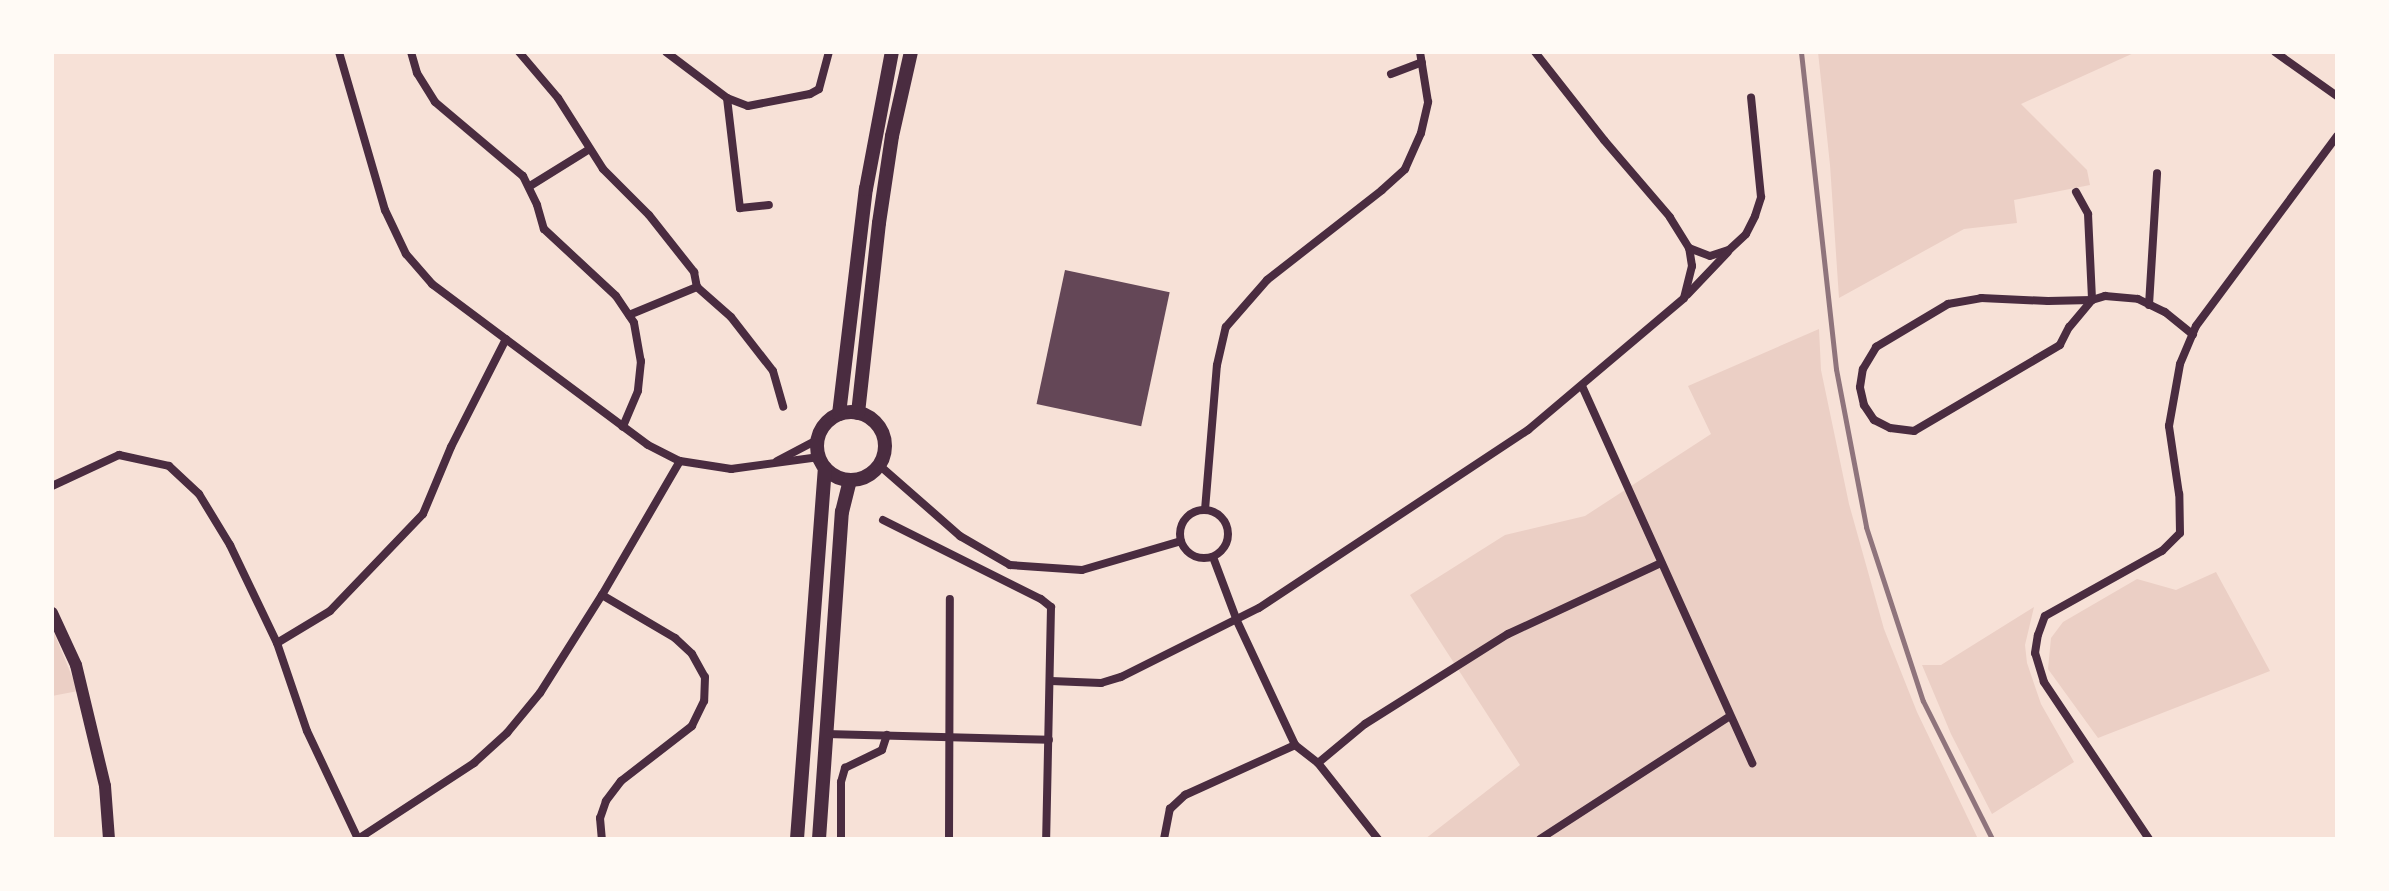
<!DOCTYPE html>
<style>
body{margin:0}
#map{position:relative;width:2389px;height:891px;overflow:hidden;background:#f7e1d7;font-family:"Space Grotesk",sans-serif}
div>[style]{position:absolute}
[style*='--x']{left:calc(var(--x)*1px);top:calc(var(--y)*1px);width:calc(var(--w)*1px);rotate:calc(var(--a)*1deg)}
.green>*{inset:0;background:#ebcfc5}
.building>*{inset:0;background:#644757;transform-origin:0 0}
.minor>*{height:8px;margin:-4px;padding:0 4px;transform-origin:4px;border-radius:4px;background:#4a2c40}
.minor>.ring{margin:-4px;padding:0;box-sizing:content-box;background:none;border:8px solid #4a2c40;border-radius:50%}
.tertiary>*{height:12px;margin:-6px;padding:0 6px;transform-origin:6px;border-radius:6px;background:#4a2c40}
.secondary>*{height:14px;margin:-7px;padding:0 7px;transform-origin:7px;border-radius:7px;background:#4a2c40}
.secondary>.ring{margin:-7px;padding:0;box-sizing:content-box;background:none;border:14px solid #4a2c40;border-radius:50%}
.rail>*{height:5px;margin:-2.5px;padding:0 2.5px;transform-origin:2.5px;border-radius:2.5px;background:#8f747c}
span{translate:-50% -50%;white-space:nowrap;text-align:center;line-height:1.15;-webkit-text-stroke:6px #fffaf5;paint-order:stroke}
.frame{position:absolute;inset:0;border:54px solid #fffaf5;pointer-events:none}
</style>
<div id="map">
<div class="green">
<i style="clip-path:polygon(1818px 52px,2136px 52px,2021px 104px,2087px 170px,2090px 185px,2014px 200px,2017px 223px,1964px 229px,1839px 298px,1830px 165px)"></i>
<i style="clip-path:polygon(1819px 329px,1821px 370px,1849px 504px,1884px 629px,1917px 712px,1978px 839px,1425px 839px,1520px 765px,1410px 595px,1505px 535px,1585px 516px,1711px 434px,1688px 386px)"></i>
<i style="clip-path:polygon(2216px 572px,2270px 671px,2098px 738px,2048px 669px,2051px 638px,2063px 622px,2137px 579px,2176px 590px)"></i>
<i style="clip-path:polygon(2034px 607px,2025px 645px,2027px 663px,2041px 704px,2074px 762px,1992px 814px,1951px 734px,1922px 665px,1941px 665px)"></i>
<i style="clip-path:polygon(52px 628px,78px 691px,52px 696px)"></i>
</div>
<div class="building">
<i style="left:1065px;top:270px;width:107px;height:137px;rotate:12deg"></i>
</div>
<div class="minor">
<i style="--x:339;--y:52;--w:165;--a:73.8"></i>
<i style="--x:385;--y:210;--w:49;--a:64.5"></i>
<i style="--x:406;--y:254;--w:40;--a:49"></i>
<i style="--x:432;--y:284;--w:269;--a:36.7"></i>
<i style="--x:648;--y:445;--w:36;--a:27"></i>
<i style="--x:680;--y:461;--w:52;--a:8.9"></i>
<i style="--x:731;--y:469;--w:89;--a:-7.8"></i>
<i style="--x:411;--y:52;--w:22;--a:74"></i>
<i style="--x:417;--y:73;--w:34;--a:58"></i>
<i style="--x:435;--y:102;--w:115;--a:40.1"></i>
<i style="--x:523;--y:176;--w:32;--a:64"></i>
<i style="--x:537;--y:205;--w:25;--a:74"></i>
<i style="--x:544;--y:229;--w:98;--a:42.9"></i>
<i style="--x:616;--y:296;--w:32;--a:56"></i>
<i style="--x:634;--y:323;--w:39;--a:80"></i>
<i style="--x:641;--y:361;--w:30;--a:96"></i>
<i style="--x:638;--y:391;--w:39;--a:113"></i>
<i style="--x:519;--y:52;--w:60;--a:49.7"></i>
<i style="--x:558;--y:98;--w:84;--a:57.6"></i>
<i style="--x:603;--y:169;--w:65;--a:45"></i>
<i style="--x:649;--y:215;--w:73;--a:51.7"></i>
<i style="--x:694;--y:272;--w:15;--a:79"></i>
<i style="--x:697;--y:287;--w:45;--a:41.4"></i>
<i style="--x:731;--y:317;--w:68;--a:52.1"></i>
<i style="--x:773;--y:371;--w:37;--a:74"></i>
<i style="--x:666;--y:52;--w:76;--a:37"></i>
<i style="--x:727;--y:98;--w:22;--a:21"></i>
<i style="--x:748;--y:106;--w:63;--a:-11"></i>
<i style="--x:810;--y:94;--w:10;--a:-29"></i>
<i style="--x:819;--y:89;--w:38;--a:-75"></i>
<i style="--x:2275;--y:52;--w:76;--a:35.4"></i>
<i style="--x:1391;--y:74;--w:33;--a:-21"></i>
<i style="--x:727;--y:98;--w:111;--a:83.3"></i>
<i style="--x:740;--y:208;--w:29;--a:-6"></i>
<i style="--x:530;--y:186;--w:68;--a:-31.8"></i>
<i style="--x:2076;--y:192;--w:25;--a:61"></i>
<i style="--x:2088;--y:214;--w:86;--a:87.3"></i>
<i style="--x:2092;--y:300;--w:35;--a:130"></i>
<i style="--x:2069;--y:327;--w:20;--a:117"></i>
<i style="--x:2060;--y:345;--w:169;--a:149.5"></i>
<i style="--x:1914;--y:431;--w:24;--a:-173"></i>
<i style="--x:1890;--y:428;--w:18;--a:-153"></i>
<i style="--x:1874;--y:420;--w:18;--a:-124"></i>
<i style="--x:1864;--y:405;--w:18;--a:-103"></i>
<i style="--x:1860;--y:387;--w:18;--a:-81"></i>
<i style="--x:1863;--y:369;--w:26;--a:-59"></i>
<i style="--x:1876;--y:347;--w:84;--a:-30.8"></i>
<i style="--x:1948;--y:304;--w:34;--a:-10"></i>
<i style="--x:1981;--y:298;--w:67;--a:2.6"></i>
<i style="--x:2048;--y:301;--w:44;--a:-1.3"></i>
<i style="--x:2092;--y:300;--w:14;--a:-17"></i>
<i style="--x:2105;--y:296;--w:33;--a:5"></i>
<i style="--x:2138;--y:299;--w:30;--a:26"></i>
<i style="--x:2165;--y:312;--w:36;--a:39"></i>
<i style="--x:1689;--y:248;--w:22;--a:21"></i>
<i style="--x:1710;--y:256;--w:20;--a:-18"></i>
<i style="--x:1729;--y:250;--w:23;--a:-43"></i>
<i style="--x:1746;--y:234;--w:20;--a:-63"></i>
<i style="--x:1755;--y:216;--w:20;--a:-72"></i>
<i style="--x:1761;--y:197;--w:100;--a:-95.7"></i>
<i style="--x:1687;--y:295;--w:59;--a:-46.4"></i>
<i style="--x:2149;--y:305;--w:132;--a:-86.5"></i>
<i style="--x:629;--y:315;--w:74;--a:-22.4"></i>
<i style="--x:1582;--y:386;--w:414;--a:65.7"></i>
<i style="--x:777;--y:461;--w:45;--a:-27.7"></i>
<i style="--x:879;--y:465;--w:108;--a:41.2"></i>
<i style="--x:960;--y:536;--w:58;--a:30.1"></i>
<i style="--x:1010;--y:565;--w:72;--a:4"></i>
<i style="--x:1082;--y:570;--w:103;--a:-16.3"></i>
<i style="--x:52;--y:486;--w:74;--a:-24.8"></i>
<i style="--x:119;--y:455;--w:51;--a:12.4"></i>
<i style="--x:169;--y:466;--w:41;--a:43"></i>
<i style="--x:199;--y:494;--w:60;--a:58.7"></i>
<i style="--x:230;--y:545;--w:109;--a:64.4"></i>
<i style="--x:277;--y:643;--w:93;--a:71.2"></i>
<i style="--x:307;--y:731;--w:119;--a:64.7"></i>
<i style="--x:1205;--y:510;--w:145;--a:-85.3"></i>
<i style="--x:1217;--y:365;--w:39;--a:-77"></i>
<i style="--x:1226;--y:327;--w:62;--a:-48.9"></i>
<i style="--x:1267;--y:280;--w:146;--a:-38"></i>
<i style="--x:1382;--y:190;--w:31;--a:-42"></i>
<i style="--x:1405;--y:169;--w:39;--a:-66"></i>
<i style="--x:1421;--y:133;--w:32;--a:-77"></i>
<i style="--x:1428;--y:102;--w:51;--a:-99.1"></i>
<i class="ring" style="left:1180px;top:510px;width:40px;height:40px"></i>
<i style="--x:883;--y:520;--w:177;--a:26.6"></i>
<i style="--x:1041;--y:599;--w:13;--a:39"></i>
<i style="--x:1051;--y:607;--w:232;--a:91.2"></i>
<i style="--x:1213;--y:557;--w:68;--a:69.4"></i>
<i style="--x:1237;--y:621;--w:137;--a:64.9"></i>
<i style="--x:602;--y:595;--w:85;--a:30.5"></i>
<i style="--x:675;--y:638;--w:23;--a:43"></i>
<i style="--x:692;--y:654;--w:26;--a:61"></i>
<i style="--x:705;--y:677;--w:24;--a:92"></i>
<i style="--x:704;--y:701;--w:28;--a:116"></i>
<i style="--x:692;--y:726;--w:90;--a:142.2"></i>
<i style="--x:621;--y:781;--w:25;--a:127"></i>
<i style="--x:606;--y:801;--w:18;--a:109"></i>
<i style="--x:600;--y:818;--w:21;--a:85"></i>
<i style="--x:277;--y:643;--w:62;--a:-31.1"></i>
<i style="--x:330;--y:611;--w:134;--a:-46.2"></i>
<i style="--x:423;--y:514;--w:73;--a:-67.3"></i>
<i style="--x:451;--y:447;--w:121;--a:-63"></i>
<i style="--x:1051;--y:681;--w:50;--a:2.3"></i>
<i style="--x:1101;--y:683;--w:21;--a:-17"></i>
<i style="--x:1121;--y:677;--w:154;--a:-26.6"></i>
<i style="--x:1259;--y:608;--w:323;--a:-33.5"></i>
<i style="--x:1528;--y:430;--w:204;--a:-40.2"></i>
<i style="--x:1684;--y:298;--w:33;--a:-76"></i>
<i style="--x:1692;--y:266;--w:18;--a:-99"></i>
<i style="--x:1689;--y:248;--w:36;--a:-122"></i>
<i style="--x:1670;--y:217;--w:101;--a:-130.6"></i>
<i style="--x:1604;--y:140;--w:112;--a:-128.1"></i>
<i style="--x:826;--y:734;--w:223;--a:1.5"></i>
<i style="--x:1295;--y:745;--w:29;--a:38"></i>
<i style="--x:1318;--y:763;--w:97;--a:51.7"></i>
<i style="--x:1318;--y:763;--w:61;--a:-39.7"></i>
<i style="--x:1365;--y:724;--w:169;--a:-32.2"></i>
<i style="--x:1508;--y:634;--w:169;--a:-24.9"></i>
<i style="--x:358;--y:839;--w:139;--a:-33.2"></i>
<i style="--x:474;--y:763;--w:45;--a:-42.3"></i>
<i style="--x:507;--y:733;--w:52;--a:-50.5"></i>
<i style="--x:540;--y:693;--w:116;--a:-57.7"></i>
<i style="--x:602;--y:595;--w:155;--a:-59.8"></i>
<i style="--x:841;--y:839;--w:57;--a:-90"></i>
<i style="--x:841;--y:782;--w:15;--a:-74"></i>
<i style="--x:845;--y:768;--w:41;--a:-25.9"></i>
<i style="--x:882;--y:750;--w:16;--a:-72"></i>
<i style="--x:949;--y:839;--w:240;--a:-89.8"></i>
<i style="--x:1164;--y:839;--w:31;--a:-79"></i>
<i style="--x:1170;--y:809;--w:21;--a:-43"></i>
<i style="--x:1185;--y:795;--w:121;--a:-24.4"></i>
<i style="--x:1540;--y:839;--w:226;--a:-32.9"></i>
<i style="--x:2149;--y:839;--w:189;--a:-123.8"></i>
<i style="--x:2044;--y:682;--w:30;--a:-107"></i>
<i style="--x:2035;--y:653;--w:18;--a:-81"></i>
<i style="--x:2038;--y:635;--w:20;--a:-70"></i>
<i style="--x:2045;--y:616;--w:134;--a:-29.1"></i>
<i style="--x:2162;--y:551;--w:25;--a:-45"></i>
<i style="--x:2180;--y:533;--w:39;--a:-91"></i>
<i style="--x:2179;--y:494;--w:69;--a:-98.4"></i>
<i style="--x:2169;--y:426;--w:63;--a:-79.9"></i>
<i style="--x:2180;--y:364;--w:41;--a:-67.2"></i>
<i style="--x:2196;--y:326;--w:237;--a:-53.4"></i>
</div>
<div class="tertiary">
<i style="--x:52;--y:613;--w:57;--a:65.2"></i>
<i style="--x:76;--y:665;--w:124;--a:76.5"></i>
<i style="--x:105;--y:786;--w:53;--a:85.7"></i>
</div>
<div class="secondary">
<i class="ring" style="left:817px;top:412px;width:54px;height:54px"></i>
<i style="--x:858;--y:413;--w:191;--a:-83.7"></i>
<i style="--x:879;--y:223;--w:88;--a:-81.5"></i>
<i style="--x:892;--y:136;--w:86;--a:-77.3"></i>
<i style="--x:839;--y:414;--w:227;--a:-83.2"></i>
<i style="--x:866;--y:189;--w:139;--a:-79.3"></i>
<i style="--x:797;--y:839;--w:372;--a:-85.7"></i>
<i style="--x:819;--y:839;--w:328;--a:-86"></i>
<i style="--x:842;--y:512;--w:33;--a:-76"></i>
</div>
<div class="rail">
<i style="--x:1801;--y:52;--w:319;--a:83.7"></i>
<i style="--x:1836;--y:369;--w:161;--a:79.2"></i>
<i style="--x:1866;--y:527;--w:183;--a:71.9"></i>
<i style="--x:1923;--y:701;--w:154;--a:63.4"></i>
</div>
<div class="frame"></div>
</div>
